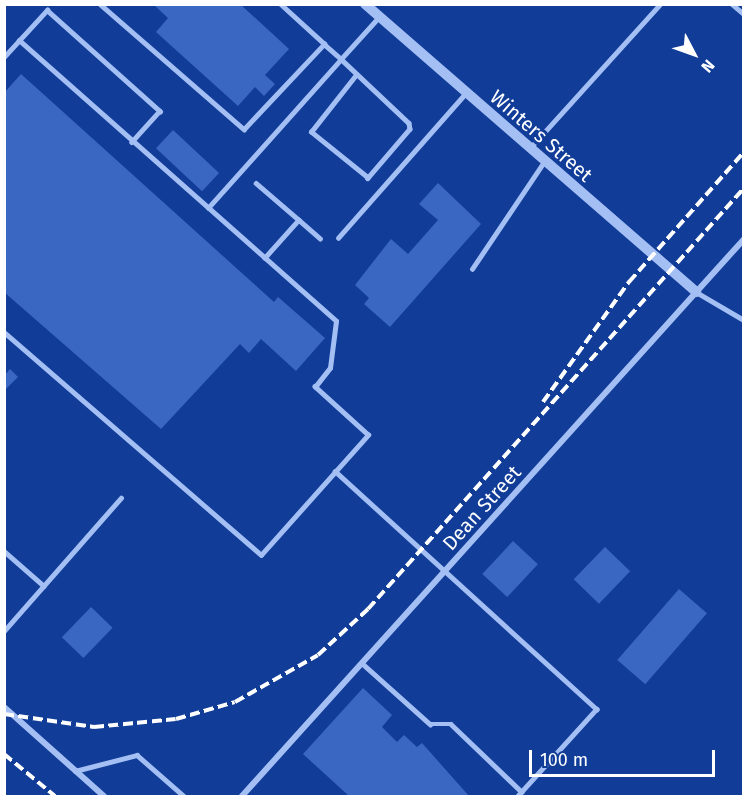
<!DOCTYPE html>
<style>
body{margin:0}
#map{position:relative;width:748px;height:801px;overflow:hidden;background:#113d99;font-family:"Fira Sans",sans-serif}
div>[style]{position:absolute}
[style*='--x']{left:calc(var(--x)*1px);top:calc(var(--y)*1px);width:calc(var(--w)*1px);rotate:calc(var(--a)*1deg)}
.building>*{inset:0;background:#3a67c1;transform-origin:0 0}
.service>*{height:4.5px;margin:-2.25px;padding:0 2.25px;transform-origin:2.25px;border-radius:2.25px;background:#a4bff4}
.minor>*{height:6px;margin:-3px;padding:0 3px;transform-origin:3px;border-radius:3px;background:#a4bff4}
.tertiary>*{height:10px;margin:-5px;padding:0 5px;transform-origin:5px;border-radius:5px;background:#a4bff4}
.rail>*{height:4px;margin-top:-2px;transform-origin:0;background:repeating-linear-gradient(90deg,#fff 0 10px,transparent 0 14.5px)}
span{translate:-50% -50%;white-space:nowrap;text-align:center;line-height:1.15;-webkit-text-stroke:6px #113d99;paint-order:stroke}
.street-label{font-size:20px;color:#fff}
.frame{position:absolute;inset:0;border:6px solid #fff;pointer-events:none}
.north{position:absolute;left:664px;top:24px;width:60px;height:60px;-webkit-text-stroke:4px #113d99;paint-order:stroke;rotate:131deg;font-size:16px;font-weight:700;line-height:24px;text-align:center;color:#fff}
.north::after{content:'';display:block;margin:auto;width:21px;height:27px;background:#fff;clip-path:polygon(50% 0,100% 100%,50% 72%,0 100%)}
.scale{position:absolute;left:529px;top:750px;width:186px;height:27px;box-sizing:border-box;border:3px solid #fff;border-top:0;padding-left:8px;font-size:18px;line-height:21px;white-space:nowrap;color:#fff;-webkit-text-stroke:4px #113d99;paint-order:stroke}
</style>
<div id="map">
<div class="building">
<i style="clip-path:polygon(153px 4px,240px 4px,289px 49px,265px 75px,275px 84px,264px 96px,255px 87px,238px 106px,156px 32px,168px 18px)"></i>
<i style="clip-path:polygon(21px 74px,274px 302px,278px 297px,325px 338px,296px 371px,261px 339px,249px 353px,240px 344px,161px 429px,4px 292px,4px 93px)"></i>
<i style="left:173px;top:130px;width:63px;height:25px;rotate:43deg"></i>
<i style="clip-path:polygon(438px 183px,481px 224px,390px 327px,364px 304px,369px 298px,355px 285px,391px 239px,408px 254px,438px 220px,419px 204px)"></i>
<i style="clip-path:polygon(10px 369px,18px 377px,4px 391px,4px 376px)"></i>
<i style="left:513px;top:541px;width:34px;height:45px;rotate:43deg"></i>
<i style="left:605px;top:547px;width:35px;height:45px;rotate:44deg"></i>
<i style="left:679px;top:589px;width:37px;height:94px;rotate:41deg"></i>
<i style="left:91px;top:607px;width:30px;height:42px;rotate:44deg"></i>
<i style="clip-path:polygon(363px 688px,392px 715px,382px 727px,397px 742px,404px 735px,417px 747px,422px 743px,469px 796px,349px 796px,303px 754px)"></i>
</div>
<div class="service">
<i style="--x:100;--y:4;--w:191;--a:41"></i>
<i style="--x:244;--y:129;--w:117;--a:-46.7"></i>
<i style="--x:324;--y:44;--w:59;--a:-137.7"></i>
<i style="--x:732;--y:4;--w:16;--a:40"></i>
<i style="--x:324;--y:44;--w:23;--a:41"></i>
<i style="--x:341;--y:59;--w:57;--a:-47.9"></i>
<i style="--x:4;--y:57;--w:64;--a:-47.5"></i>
<i style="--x:47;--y:10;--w:152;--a:41.8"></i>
<i style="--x:160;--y:111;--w:42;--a:132.1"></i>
<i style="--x:531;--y:147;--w:193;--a:-47.9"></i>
<i style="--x:256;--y:183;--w:57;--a:40.7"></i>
<i style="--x:299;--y:220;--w:51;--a:131.8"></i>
<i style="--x:208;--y:208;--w:200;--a:-48.2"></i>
<i style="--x:341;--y:59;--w:93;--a:43.3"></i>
<i style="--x:409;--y:123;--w:6;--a:81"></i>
<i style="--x:410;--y:129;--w:65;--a:130.6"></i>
<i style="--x:368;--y:178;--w:73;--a:-141.1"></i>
<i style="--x:311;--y:132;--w:71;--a:-51.8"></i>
<i style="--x:299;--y:220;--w:28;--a:41"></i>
<i style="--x:338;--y:238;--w:192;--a:-48.6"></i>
<i style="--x:472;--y:269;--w:129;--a:-56.1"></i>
<i style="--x:696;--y:292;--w:56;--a:30.3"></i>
<i style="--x:4;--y:332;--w:340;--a:40.9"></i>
<i style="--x:261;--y:555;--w:161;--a:-48.3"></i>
<i style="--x:368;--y:435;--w:72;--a:-137.8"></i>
<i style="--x:315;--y:387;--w:24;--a:-52"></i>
<i style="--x:330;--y:368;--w:47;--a:-82.7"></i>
<i style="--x:336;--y:321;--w:423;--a:-138.5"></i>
<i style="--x:335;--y:471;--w:354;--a:42.3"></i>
<i style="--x:597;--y:709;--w:118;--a:132.2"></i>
<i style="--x:4;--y:551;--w:53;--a:41.2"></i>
<i style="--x:4;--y:631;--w:177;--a:-48.7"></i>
<i style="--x:364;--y:665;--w:89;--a:41.8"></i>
<i style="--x:430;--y:724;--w:21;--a:0"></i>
<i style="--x:451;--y:724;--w:98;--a:43.8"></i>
<i style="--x:75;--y:771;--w:64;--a:-14.5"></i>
<i style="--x:137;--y:755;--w:62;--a:41.1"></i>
</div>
<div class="minor">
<i style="--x:4;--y:707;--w:134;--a:41.7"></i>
<i style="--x:242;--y:796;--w:750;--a:-47.97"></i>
</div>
<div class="tertiary">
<i style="--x:365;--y:4;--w:439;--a:41"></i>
</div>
<div class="rail">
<i style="--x:543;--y:402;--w:148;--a:-54.4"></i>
<i style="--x:629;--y:282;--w:174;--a:-48.5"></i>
<i style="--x:4;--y:714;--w:91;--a:8.2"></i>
<i style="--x:94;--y:727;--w:82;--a:-5.6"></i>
<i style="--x:176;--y:719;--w:61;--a:-16.1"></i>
<i style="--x:235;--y:702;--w:95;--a:-29.5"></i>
<i style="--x:318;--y:655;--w:68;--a:-42.6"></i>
<i style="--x:368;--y:609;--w:564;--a:-48.23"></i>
<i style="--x:4;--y:754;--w:66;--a:39.5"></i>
</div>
<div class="street-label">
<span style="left:541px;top:136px;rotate:41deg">Winters Street</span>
<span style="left:482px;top:508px;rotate:-48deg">Dean Street</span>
</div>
<div class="frame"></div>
<div class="north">N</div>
<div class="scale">100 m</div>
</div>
